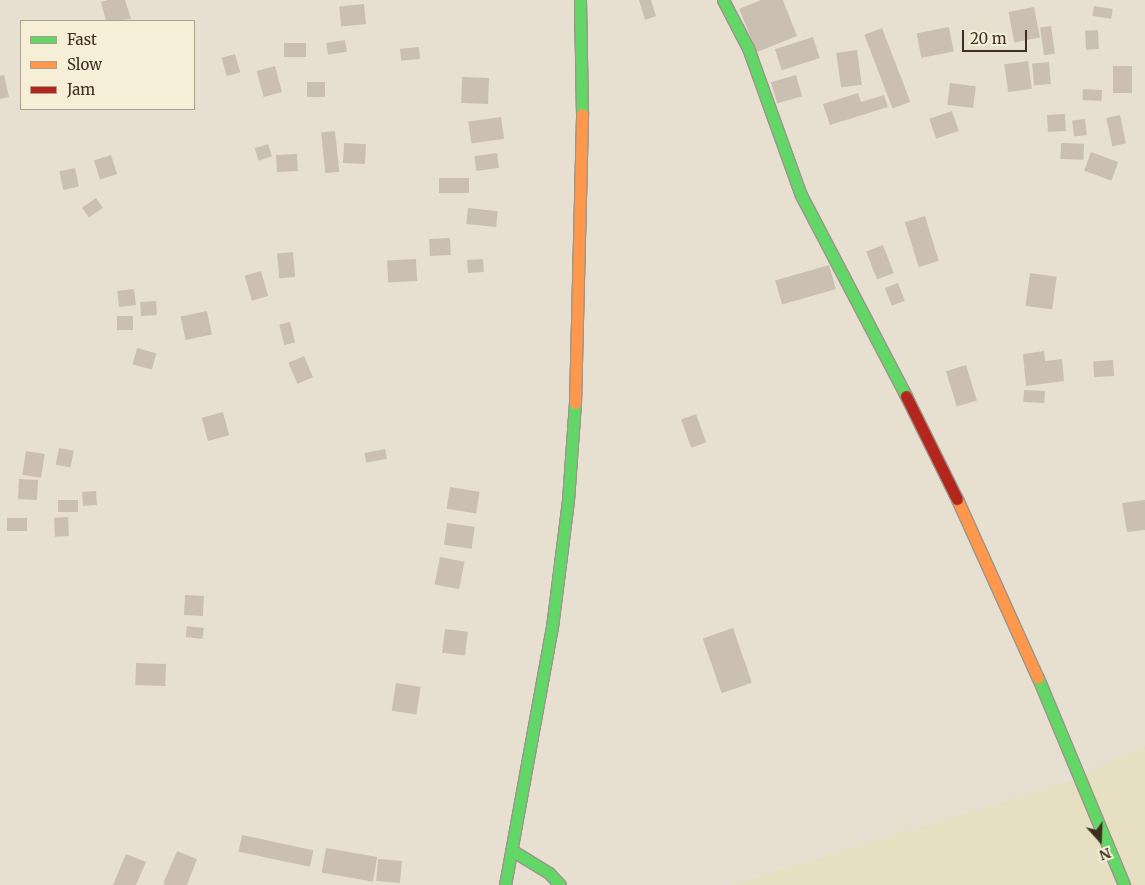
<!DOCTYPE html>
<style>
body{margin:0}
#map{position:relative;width:1145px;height:885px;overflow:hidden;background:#e7e0d1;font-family:Merriweather,serif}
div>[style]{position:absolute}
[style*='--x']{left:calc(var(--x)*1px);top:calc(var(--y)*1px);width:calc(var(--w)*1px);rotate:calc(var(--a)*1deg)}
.farmland>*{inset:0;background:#e6dfc2}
.building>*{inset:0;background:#cbbfb2;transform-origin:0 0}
.roads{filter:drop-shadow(1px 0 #9c958a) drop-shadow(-1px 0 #9c958a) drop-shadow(0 1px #9c958a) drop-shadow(0 -1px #9c958a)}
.fast>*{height:11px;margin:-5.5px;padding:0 5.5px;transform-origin:5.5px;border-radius:5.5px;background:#63d668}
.slow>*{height:11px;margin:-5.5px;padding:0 5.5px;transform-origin:5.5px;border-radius:5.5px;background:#ff974d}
.jam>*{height:11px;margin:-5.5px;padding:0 5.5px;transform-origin:5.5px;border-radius:5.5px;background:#b3261e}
span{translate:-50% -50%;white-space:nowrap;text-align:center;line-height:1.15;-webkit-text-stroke:5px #f7eed8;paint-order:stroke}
.legend{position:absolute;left:20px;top:20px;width:175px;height:90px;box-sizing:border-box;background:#f7eed8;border:1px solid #ada18e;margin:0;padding:6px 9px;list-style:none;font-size:15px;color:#3d2e20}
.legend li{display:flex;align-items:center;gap:10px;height:25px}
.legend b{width:25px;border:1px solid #ada18e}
.north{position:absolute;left:1075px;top:815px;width:50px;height:50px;-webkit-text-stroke:4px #f7eed8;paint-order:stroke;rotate:160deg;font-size:14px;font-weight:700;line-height:20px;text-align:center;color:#3d2e20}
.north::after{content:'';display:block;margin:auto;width:18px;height:22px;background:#3d2e20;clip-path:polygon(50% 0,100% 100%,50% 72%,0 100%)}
.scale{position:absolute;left:962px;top:30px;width:65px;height:22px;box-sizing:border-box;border:2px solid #3d2e20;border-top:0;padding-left:6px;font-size:15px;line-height:18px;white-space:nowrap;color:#3d2e20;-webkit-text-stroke:4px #f7eed8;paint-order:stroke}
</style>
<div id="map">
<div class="farmland">
<i style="clip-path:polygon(1145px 746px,1145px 885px,732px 885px,1072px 781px)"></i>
</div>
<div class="building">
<i style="clip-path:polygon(108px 0,125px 0,131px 19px,106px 21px,101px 2px)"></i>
<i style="clip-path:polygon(639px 0,651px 0,656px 16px,645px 20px)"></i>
<i style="clip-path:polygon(761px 0,783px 0,797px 36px,757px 52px,739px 9px)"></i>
<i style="left:364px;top:4px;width:20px;height:25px;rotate:84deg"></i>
<i style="left:1094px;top:6px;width:19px;height:10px;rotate:9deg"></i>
<i style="left:1034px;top:7px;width:31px;height:26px;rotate:79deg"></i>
<i style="left:1051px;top:26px;width:28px;height:11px;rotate:82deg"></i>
<i style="left:949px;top:27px;width:25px;height:33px;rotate:79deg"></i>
<i style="left:882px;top:28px;width:79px;height:19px;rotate:69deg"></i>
<i style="left:1098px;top:30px;width:19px;height:13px;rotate:87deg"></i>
<i style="left:813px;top:37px;width:22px;height:40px;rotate:72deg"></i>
<i style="left:345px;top:40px;width:12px;height:19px;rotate:81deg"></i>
<i style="left:284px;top:43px;width:22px;height:14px"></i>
<i style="left:419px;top:47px;width:12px;height:19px;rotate:85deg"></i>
<i style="left:857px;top:50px;width:35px;height:21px;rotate:82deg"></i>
<i style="left:235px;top:54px;width:19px;height:14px;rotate:74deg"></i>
<i style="left:1028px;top:61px;width:28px;height:24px;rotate:82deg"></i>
<i style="left:1049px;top:62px;width:22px;height:17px;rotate:85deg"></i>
<i style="left:275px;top:66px;width:27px;height:19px;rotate:75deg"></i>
<i style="left:1113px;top:66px;width:19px;height:27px"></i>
<i style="clip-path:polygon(4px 75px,9px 97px,0 99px,0 76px)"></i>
<i style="left:796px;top:75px;width:22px;height:26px;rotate:74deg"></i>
<i style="left:462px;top:77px;width:27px;height:26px;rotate:2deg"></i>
<i style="left:307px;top:82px;width:18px;height:15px"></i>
<i style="left:950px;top:83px;width:26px;height:22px;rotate:7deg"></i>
<i style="left:1083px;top:89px;width:19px;height:11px;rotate:3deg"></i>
<i style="clip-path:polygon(858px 93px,861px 102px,884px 95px,888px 107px,830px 125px,823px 104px)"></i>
<i style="left:952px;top:111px;width:21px;height:24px;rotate:71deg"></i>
<i style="left:1065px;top:114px;width:17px;height:18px;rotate:87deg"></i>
<i style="left:1120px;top:115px;width:29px;height:14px;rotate:78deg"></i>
<i style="left:501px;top:117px;width:22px;height:33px;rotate:82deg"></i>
<i style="left:1085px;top:119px;width:16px;height:13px;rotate:83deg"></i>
<i style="left:335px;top:131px;width:41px;height:14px;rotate:84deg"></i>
<i style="left:344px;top:143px;width:22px;height:20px;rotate:3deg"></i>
<i style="left:1061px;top:143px;width:23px;height:16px;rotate:2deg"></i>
<i style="left:268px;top:144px;width:13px;height:14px;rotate:72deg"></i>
<i style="left:1091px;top:152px;width:29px;height:20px;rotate:20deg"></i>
<i style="left:497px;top:153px;width:15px;height:23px;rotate:82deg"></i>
<i style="left:297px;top:154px;width:17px;height:21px;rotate:87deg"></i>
<i style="left:111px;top:155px;width:20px;height:18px;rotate:72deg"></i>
<i style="left:75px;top:168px;width:19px;height:16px;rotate:78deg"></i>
<i style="left:469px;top:178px;width:15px;height:30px;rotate:90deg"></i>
<i style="left:96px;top:198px;width:12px;height:17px;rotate:55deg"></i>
<i style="left:468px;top:208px;width:30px;height:16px;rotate:6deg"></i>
<i style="left:925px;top:216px;width:47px;height:21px;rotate:73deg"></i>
<i style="left:450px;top:238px;width:17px;height:21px;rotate:87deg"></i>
<i style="left:883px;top:245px;width:30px;height:18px;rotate:69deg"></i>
<i style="left:293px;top:252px;width:25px;height:16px;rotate:85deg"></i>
<i style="left:416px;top:259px;width:22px;height:29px;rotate:87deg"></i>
<i style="left:483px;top:259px;width:13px;height:16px;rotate:86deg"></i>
<i style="left:829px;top:265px;width:25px;height:56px;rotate:74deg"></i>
<i style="left:261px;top:271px;width:26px;height:17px;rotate:74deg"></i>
<i style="left:1030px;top:273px;width:27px;height:33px;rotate:8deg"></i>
<i style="left:898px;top:283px;width:19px;height:14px;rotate:69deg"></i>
<i style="left:134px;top:289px;width:16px;height:17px;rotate:83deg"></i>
<i style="left:156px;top:301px;width:14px;height:16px;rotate:86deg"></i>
<i style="left:207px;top:311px;width:24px;height:27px;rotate:78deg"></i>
<i style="left:133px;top:316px;width:14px;height:16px;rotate:90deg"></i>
<i style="left:290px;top:322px;width:21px;height:11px;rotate:76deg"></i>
<i style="left:137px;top:348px;width:20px;height:17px;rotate:15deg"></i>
<i style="clip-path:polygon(1044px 351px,1045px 361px,1062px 359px,1064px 381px,1026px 386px,1023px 354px)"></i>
<i style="left:304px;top:356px;width:23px;height:17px;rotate:67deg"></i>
<i style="left:1113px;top:360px;width:16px;height:20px;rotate:86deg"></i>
<i style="left:966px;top:365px;width:37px;height:21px;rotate:73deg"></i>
<i style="left:1024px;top:390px;width:21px;height:12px;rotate:3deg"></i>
<i style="left:223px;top:412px;width:24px;height:22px;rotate:75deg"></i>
<i style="left:696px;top:414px;width:30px;height:16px;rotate:70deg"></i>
<i style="left:59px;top:448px;width:15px;height:17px;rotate:11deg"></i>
<i style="left:385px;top:449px;width:10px;height:21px;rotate:79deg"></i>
<i style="left:26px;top:451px;width:19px;height:24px;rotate:9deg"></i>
<i style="left:19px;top:479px;width:19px;height:20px;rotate:3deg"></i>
<i style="left:450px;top:487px;width:30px;height:22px;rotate:9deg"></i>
<i style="left:96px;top:491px;width:14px;height:14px;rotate:86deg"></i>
<i style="left:58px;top:500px;width:20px;height:12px"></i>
<i style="clip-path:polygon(1145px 500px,1145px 530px,1127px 532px,1122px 503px)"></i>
<i style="left:68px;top:517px;width:19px;height:14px;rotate:87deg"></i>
<i style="left:7px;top:518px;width:20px;height:13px"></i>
<i style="left:447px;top:523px;width:28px;height:22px;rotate:8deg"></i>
<i style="left:440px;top:557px;width:25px;height:28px;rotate:11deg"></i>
<i style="left:185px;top:595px;width:19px;height:20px;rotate:3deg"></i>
<i style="left:187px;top:626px;width:17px;height:11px;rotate:7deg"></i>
<i style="left:733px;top:628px;width:58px;height:32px;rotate:71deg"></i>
<i style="left:445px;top:629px;width:23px;height:24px;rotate:7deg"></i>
<i style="left:136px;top:663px;width:30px;height:22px;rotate:2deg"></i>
<i style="left:396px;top:683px;width:25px;height:28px;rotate:9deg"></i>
<i style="left:242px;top:835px;width:73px;height:17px;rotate:12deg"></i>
<i style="left:326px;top:848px;width:52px;height:25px;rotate:10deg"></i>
<i style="clip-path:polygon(177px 851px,197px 859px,187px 885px,166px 885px,163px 884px)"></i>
<i style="clip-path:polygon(126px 854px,146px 862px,136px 885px,113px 885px)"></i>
<i style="left:378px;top:859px;width:24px;height:22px;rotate:5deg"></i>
</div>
<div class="roads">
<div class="fast">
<i style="--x:580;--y:0;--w:114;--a:89"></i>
<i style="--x:723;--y:0;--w:54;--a:62.5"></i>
<i style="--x:748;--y:48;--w:156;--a:70.2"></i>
<i style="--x:801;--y:195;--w:227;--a:62.4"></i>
<i style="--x:1038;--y:678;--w:224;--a:67.4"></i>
<i style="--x:513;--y:851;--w:42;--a:31.4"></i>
<i style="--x:549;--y:873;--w:16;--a:47"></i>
<i style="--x:505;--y:885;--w:262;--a:-79.7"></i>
<i style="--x:552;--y:627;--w:128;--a:-82.8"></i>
<i style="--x:568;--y:500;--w:97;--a:-85.9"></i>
</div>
<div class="slow">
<i style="--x:575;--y:403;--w:289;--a:-88.6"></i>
<i style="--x:957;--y:499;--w:196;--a:65.7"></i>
</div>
<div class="jam">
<i style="--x:906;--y:396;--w:115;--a:63.7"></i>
</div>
</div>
<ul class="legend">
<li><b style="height:6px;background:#63d668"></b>Fast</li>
<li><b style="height:6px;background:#ff974d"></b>Slow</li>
<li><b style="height:6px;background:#b3261e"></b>Jam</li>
</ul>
<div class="north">N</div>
<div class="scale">20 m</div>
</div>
